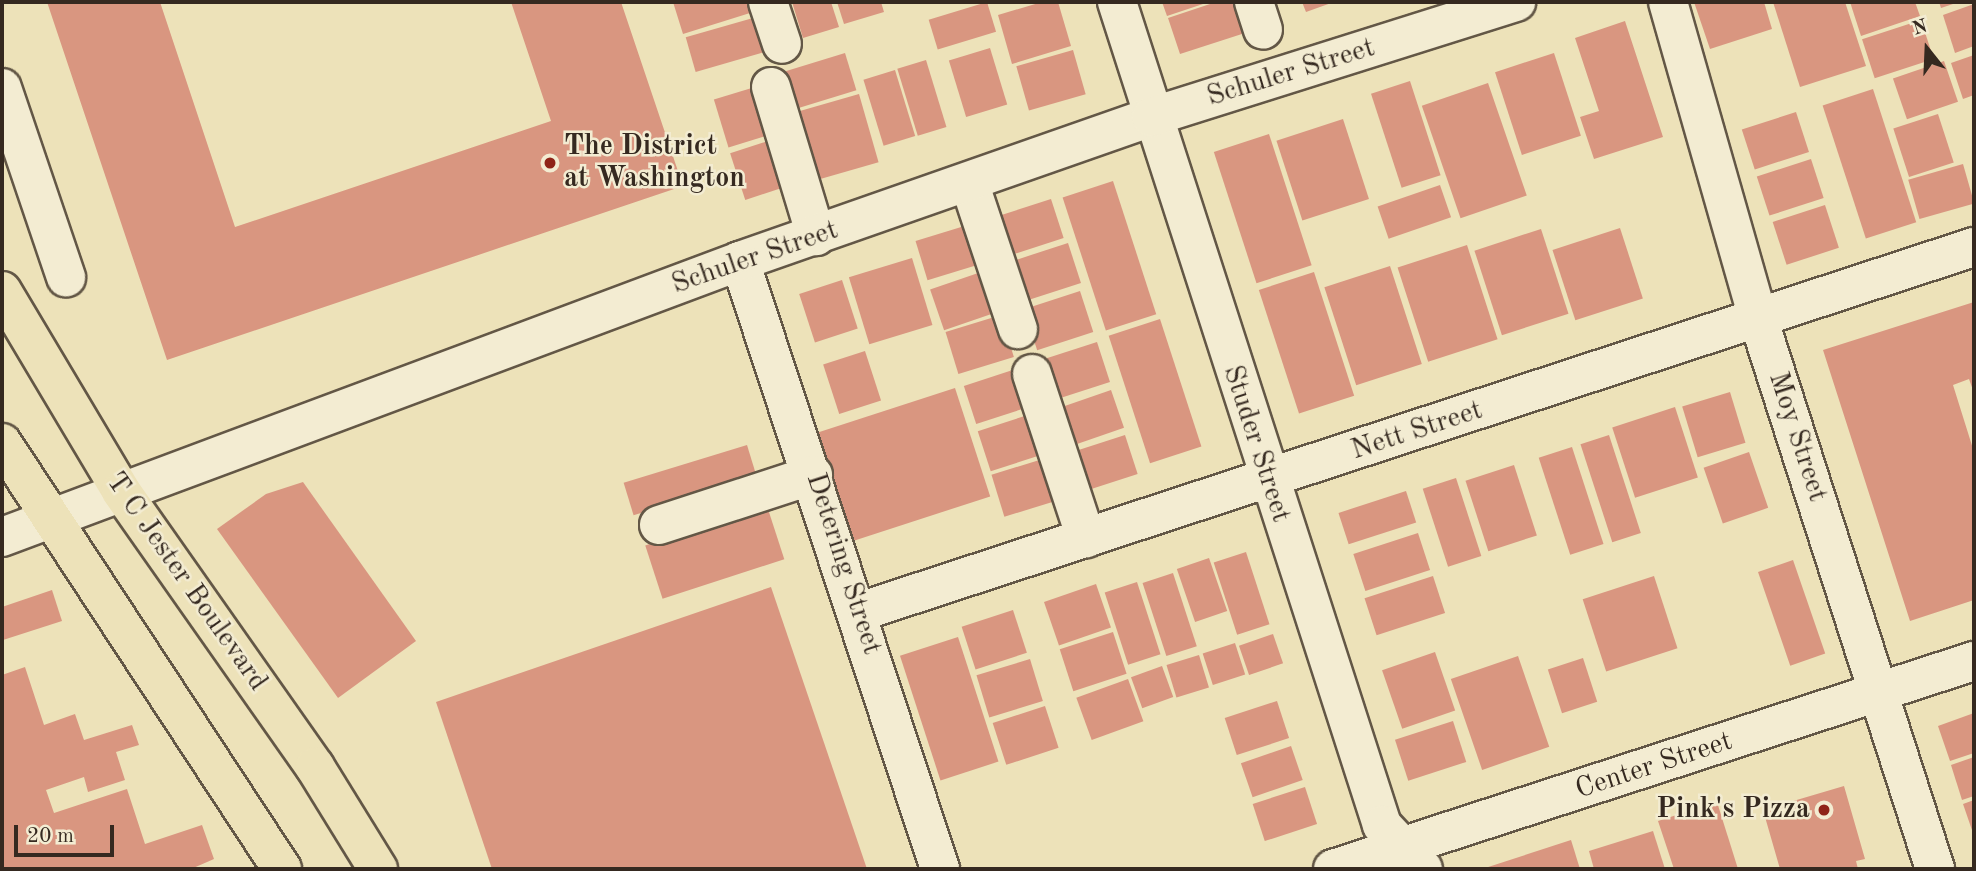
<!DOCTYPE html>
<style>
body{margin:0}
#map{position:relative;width:1976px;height:871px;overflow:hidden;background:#ede2b9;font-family:"Old Standard TT",serif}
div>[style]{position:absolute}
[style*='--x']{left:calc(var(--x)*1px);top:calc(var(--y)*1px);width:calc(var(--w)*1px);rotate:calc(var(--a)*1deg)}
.building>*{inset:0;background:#d99680;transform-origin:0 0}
.roads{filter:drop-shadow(2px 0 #635746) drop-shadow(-2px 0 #635746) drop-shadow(0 2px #635746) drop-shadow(0 -2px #635746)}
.minor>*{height:38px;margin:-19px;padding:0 19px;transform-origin:19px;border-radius:19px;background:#f3ecd2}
.major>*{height:38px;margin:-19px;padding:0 19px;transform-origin:19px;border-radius:19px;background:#ede2b9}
.dots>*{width:19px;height:19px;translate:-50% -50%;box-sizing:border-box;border:4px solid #f3ecd2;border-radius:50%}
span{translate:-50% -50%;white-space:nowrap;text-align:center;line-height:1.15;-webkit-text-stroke:5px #f3ecd2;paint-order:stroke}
.street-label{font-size:28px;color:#352920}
.poi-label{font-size:28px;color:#352920;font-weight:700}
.left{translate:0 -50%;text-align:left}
.right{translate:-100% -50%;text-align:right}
.frame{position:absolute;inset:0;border:4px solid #352920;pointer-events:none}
.north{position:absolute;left:1892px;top:14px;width:70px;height:70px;-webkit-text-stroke:5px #f3ecd2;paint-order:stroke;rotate:342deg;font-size:19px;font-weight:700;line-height:28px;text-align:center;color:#352920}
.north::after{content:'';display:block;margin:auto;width:24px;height:32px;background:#352920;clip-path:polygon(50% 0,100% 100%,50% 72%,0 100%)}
.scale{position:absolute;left:14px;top:825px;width:100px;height:32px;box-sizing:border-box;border:4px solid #352920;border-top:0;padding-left:9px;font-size:21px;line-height:24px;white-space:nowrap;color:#352920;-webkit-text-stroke:5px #f3ecd2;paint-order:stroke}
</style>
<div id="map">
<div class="building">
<i style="clip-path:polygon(47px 2px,160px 2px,235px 227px,551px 121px,511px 2px,621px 2px,683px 186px,167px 360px)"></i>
<i style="clip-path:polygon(673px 2px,747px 2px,750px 13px,683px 34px)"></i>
<i style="clip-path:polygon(792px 2px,831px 2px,839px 27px,803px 38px)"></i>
<i style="clip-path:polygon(837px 2px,881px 2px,884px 12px,844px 24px)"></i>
<i style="left:987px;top:2px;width:31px;height:61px;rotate:73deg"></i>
<i style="clip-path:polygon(1042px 2px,1058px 2px,1071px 46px,1012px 64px,998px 15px)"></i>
<i style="clip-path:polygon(1162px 2px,1209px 2px,1167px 16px)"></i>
<i style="clip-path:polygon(1216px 2px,1234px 2px,1245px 33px,1180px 54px,1168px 18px)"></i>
<i style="clip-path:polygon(1302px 2px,1334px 2px,1306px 12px)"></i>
<i style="clip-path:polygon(1694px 2px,1764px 2px,1772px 29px,1710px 49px)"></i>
<i style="clip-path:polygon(1773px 2px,1845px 2px,1866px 66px,1800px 87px)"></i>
<i style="clip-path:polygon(1850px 2px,1915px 2px,1920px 16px,1861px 36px)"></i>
<i style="clip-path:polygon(1939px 2px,1959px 2px,1941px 8px)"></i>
<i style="clip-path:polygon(1974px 4px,1974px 46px,1955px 53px,1943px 15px)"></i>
<i style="left:753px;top:18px;width:36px;height:70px;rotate:74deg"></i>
<i style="left:1921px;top:20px;width:41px;height:62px;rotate:72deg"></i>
<i style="clip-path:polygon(1625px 21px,1663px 137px,1594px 159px,1580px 117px,1599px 111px,1575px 38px)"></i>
<i style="left:990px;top:48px;width:59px;height:43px;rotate:73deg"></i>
<i style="left:1073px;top:50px;width:46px;height:59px;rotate:74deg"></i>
<i style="left:845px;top:53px;width:39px;height:63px;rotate:73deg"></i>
<i style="left:1554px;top:53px;width:87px;height:62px;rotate:72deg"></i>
<i style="clip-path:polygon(1974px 55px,1974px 95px,1963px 99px,1951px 63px)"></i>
<i style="left:926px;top:60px;width:70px;height:30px;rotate:73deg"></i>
<i style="left:1944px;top:61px;width:43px;height:54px;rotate:71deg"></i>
<i style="left:895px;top:70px;width:69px;height:33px;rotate:73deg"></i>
<i style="left:1410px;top:81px;width:99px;height:41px;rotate:72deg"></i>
<i style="left:1488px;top:83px;width:119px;height:70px;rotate:71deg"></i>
<i style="left:755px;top:87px;width:50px;height:43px;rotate:73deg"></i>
<i style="left:1873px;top:89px;width:140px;height:53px;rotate:72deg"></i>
<i style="left:859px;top:94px;width:71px;height:66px;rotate:74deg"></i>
<i style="left:1796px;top:112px;width:42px;height:57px;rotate:72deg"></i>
<i style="left:1938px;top:114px;width:51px;height:47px;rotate:72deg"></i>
<i style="left:1343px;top:119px;width:84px;height:70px;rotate:72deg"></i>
<i style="left:1269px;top:134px;width:138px;height:58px;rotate:72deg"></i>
<i style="left:771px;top:140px;width:49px;height:43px;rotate:72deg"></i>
<i style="left:1811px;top:159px;width:41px;height:57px;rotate:72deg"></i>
<i style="left:1963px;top:164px;width:41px;height:57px;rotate:74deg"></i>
<i style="left:1113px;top:181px;width:140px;height:53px;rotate:72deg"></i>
<i style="left:1440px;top:185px;width:34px;height:66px;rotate:71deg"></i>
<i style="left:1051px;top:199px;width:41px;height:57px;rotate:72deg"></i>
<i style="left:1825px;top:205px;width:45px;height:55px;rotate:72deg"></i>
<i style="left:971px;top:224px;width:41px;height:58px;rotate:73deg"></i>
<i style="left:1620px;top:228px;width:74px;height:71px;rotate:72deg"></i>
<i style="left:1541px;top:229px;width:89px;height:70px;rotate:72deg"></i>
<i style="left:1068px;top:243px;width:42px;height:61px;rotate:72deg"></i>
<i style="left:1467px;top:245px;width:99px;height:73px;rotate:72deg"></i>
<i style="left:912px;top:258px;width:70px;height:66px;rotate:73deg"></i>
<i style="left:1390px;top:266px;width:103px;height:69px;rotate:72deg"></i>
<i style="left:984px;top:271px;width:43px;height:57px;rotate:71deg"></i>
<i style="left:1314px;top:272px;width:130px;height:58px;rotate:72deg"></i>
<i style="left:842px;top:280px;width:51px;height:45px;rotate:72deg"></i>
<i style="left:1080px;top:291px;width:43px;height:59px;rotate:72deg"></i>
<i style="clip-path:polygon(1974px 302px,1974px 393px,1969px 379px,1953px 385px,1974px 452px,1974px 600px,1910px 621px,1823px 350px)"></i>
<i style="left:1001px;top:315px;width:44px;height:58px;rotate:73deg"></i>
<i style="left:1160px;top:319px;width:134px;height:54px;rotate:72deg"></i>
<i style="left:1097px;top:342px;width:42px;height:57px;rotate:72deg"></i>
<i style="left:865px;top:351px;width:52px;height:44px;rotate:72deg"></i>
<i style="left:1019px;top:368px;width:40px;height:58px;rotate:72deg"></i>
<i style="left:955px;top:388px;width:114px;height:145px;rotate:72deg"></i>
<i style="left:1111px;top:390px;width:40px;height:55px;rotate:71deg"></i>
<i style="left:1730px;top:392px;width:53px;height:50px;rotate:73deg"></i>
<i style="left:1675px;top:407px;width:74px;height:66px;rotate:72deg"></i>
<i style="left:1031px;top:414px;width:42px;height:56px;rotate:72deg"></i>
<i style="left:1125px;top:435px;width:41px;height:52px;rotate:72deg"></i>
<i style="left:1609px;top:435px;width:103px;height:30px;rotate:72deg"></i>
<i style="left:747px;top:445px;width:34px;height:129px;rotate:73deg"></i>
<i style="left:1572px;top:447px;width:102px;height:35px;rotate:72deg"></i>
<i style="left:1749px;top:452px;width:59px;height:48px;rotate:71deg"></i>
<i style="left:1046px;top:458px;width:44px;height:57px;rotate:73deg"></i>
<i style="left:1514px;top:465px;width:74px;height:51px;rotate:72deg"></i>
<i style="left:1456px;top:478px;width:82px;height:35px;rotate:72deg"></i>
<i style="clip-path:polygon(303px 482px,416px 641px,338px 698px,217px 529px,266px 494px)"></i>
<i style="left:1406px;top:491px;width:33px;height:71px;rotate:72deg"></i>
<i style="left:767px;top:506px;width:56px;height:128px;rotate:72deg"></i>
<i style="left:1418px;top:533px;width:39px;height:68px;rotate:72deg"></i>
<i style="left:1246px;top:552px;width:76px;height:34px;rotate:72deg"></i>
<i style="left:1209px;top:558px;width:56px;height:34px;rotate:71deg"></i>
<i style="left:1793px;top:560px;width:99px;height:37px;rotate:71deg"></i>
<i style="left:1173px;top:573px;width:77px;height:32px;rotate:72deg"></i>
<i style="left:1433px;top:576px;width:39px;height:72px;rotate:72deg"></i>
<i style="left:1654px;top:576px;width:76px;height:75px;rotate:72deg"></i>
<i style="left:1137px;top:582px;width:76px;height:34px;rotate:72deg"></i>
<i style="left:1096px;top:584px;width:46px;height:55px;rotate:71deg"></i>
<i style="clip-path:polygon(771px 587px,867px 869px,492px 869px,436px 702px)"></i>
<i style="clip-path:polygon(52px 590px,62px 621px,3px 640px,2px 607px)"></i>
<i style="left:1013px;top:610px;width:45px;height:54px;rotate:72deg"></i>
<i style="left:1113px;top:632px;width:44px;height:56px;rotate:72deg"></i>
<i style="left:1273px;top:634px;width:31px;height:36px;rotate:71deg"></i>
<i style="left:958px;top:637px;width:131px;height:61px;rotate:72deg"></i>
<i style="left:1235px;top:643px;width:33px;height:34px;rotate:72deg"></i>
<i style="left:1435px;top:652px;width:62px;height:56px;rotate:71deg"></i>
<i style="left:1199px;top:655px;width:34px;height:34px;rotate:73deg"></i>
<i style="left:1518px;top:656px;width:96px;height:71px;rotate:71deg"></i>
<i style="left:1583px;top:658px;width:46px;height:37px;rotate:72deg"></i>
<i style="left:1030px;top:659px;width:44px;height:56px;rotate:73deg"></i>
<i style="left:1162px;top:666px;width:33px;height:33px;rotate:70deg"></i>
<i style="clip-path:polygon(25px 667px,44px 725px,75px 714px,84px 740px,132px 725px,139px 745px,116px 752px,125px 780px,88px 792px,84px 777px,46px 790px,54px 813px,127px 789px,145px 844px,202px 825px,214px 859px,191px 869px,2px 869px,2px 675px)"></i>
<i style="left:1128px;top:679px;width:45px;height:55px;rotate:70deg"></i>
<i style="left:1277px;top:701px;width:39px;height:55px;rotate:72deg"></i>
<i style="left:1045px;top:706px;width:44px;height:55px;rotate:72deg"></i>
<i style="clip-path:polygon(1974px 713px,1974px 753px,1950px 761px,1938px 726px)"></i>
<i style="left:1453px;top:721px;width:43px;height:61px;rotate:72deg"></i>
<i style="left:1291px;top:746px;width:36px;height:53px;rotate:71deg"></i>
<i style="clip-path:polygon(1974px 757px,1974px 796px,1962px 800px,1951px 765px)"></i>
<i style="clip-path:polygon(1844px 786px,1865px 859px,1856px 861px,1858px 869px,1780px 869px,1763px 810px)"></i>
<i style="left:1305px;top:787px;width:39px;height:55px;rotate:72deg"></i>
<i style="clip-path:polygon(1974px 800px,1974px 836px,1963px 804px)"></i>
<i style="clip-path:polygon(1717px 802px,1738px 869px,1674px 869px,1658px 821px)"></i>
<i style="clip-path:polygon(1653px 831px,1665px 869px,1594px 869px,1589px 851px)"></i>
<i style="clip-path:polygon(1571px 840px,1580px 869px,1482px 869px)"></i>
</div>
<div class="roads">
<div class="minor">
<i style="--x:768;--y:2;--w:44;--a:71.6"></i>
<i style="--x:1117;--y:2;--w:865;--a:72.15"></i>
<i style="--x:1382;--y:825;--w:60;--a:47"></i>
<i style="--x:1254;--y:2;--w:29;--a:72"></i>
<i style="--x:1668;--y:2;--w:329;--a:74.1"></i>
<i style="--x:1758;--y:318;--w:579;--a:72.19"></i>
<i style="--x:771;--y:87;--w:156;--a:73.2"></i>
<i style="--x:2;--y:88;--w:200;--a:71.3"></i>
<i style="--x:970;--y:185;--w:152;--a:71.6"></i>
<i style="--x:740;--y:261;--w:640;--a:71.79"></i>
<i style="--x:1032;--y:374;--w:173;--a:71.8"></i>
<i style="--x:659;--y:525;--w:162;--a:-18"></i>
<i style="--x:2;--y:537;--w:788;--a:-20.5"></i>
<i style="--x:740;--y:261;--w:435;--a:-19.3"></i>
<i style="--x:1151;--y:117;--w:383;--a:-17.5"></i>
<i style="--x:859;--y:612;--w:1173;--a:-18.13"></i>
<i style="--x:1333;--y:869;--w:674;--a:-17.98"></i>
</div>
<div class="major">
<i style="--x:2;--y:291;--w:233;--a:59.2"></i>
<i style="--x:121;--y:491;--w:337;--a:54.9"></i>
<i style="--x:315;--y:767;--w:120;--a:58.3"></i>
<i style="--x:2;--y:443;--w:510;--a:56.68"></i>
</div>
</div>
<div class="dots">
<i style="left:550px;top:163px;background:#8f2418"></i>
<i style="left:1824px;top:810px;background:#8f2418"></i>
</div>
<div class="street-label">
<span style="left:1291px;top:73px;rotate:-17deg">Schuler Street</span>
<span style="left:755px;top:258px;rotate:-19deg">Schuler Street</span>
<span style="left:1417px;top:431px;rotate:-18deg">Nett Street</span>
<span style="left:1797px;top:437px;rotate:72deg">Moy Street</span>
<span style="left:1256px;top:444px;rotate:72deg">Studer Street</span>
<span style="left:843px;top:564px;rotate:72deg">Detering Street</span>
<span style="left:186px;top:582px;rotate:55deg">T C Jester Boulevard</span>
<span style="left:1654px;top:766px;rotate:-18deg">Center Street</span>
</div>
<div class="poi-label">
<span class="left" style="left:564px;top:163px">The District<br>at Washington</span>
<span class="right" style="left:1810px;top:810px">Pink's Pizza</span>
</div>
<div class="frame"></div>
<div class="north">N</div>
<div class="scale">20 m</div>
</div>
